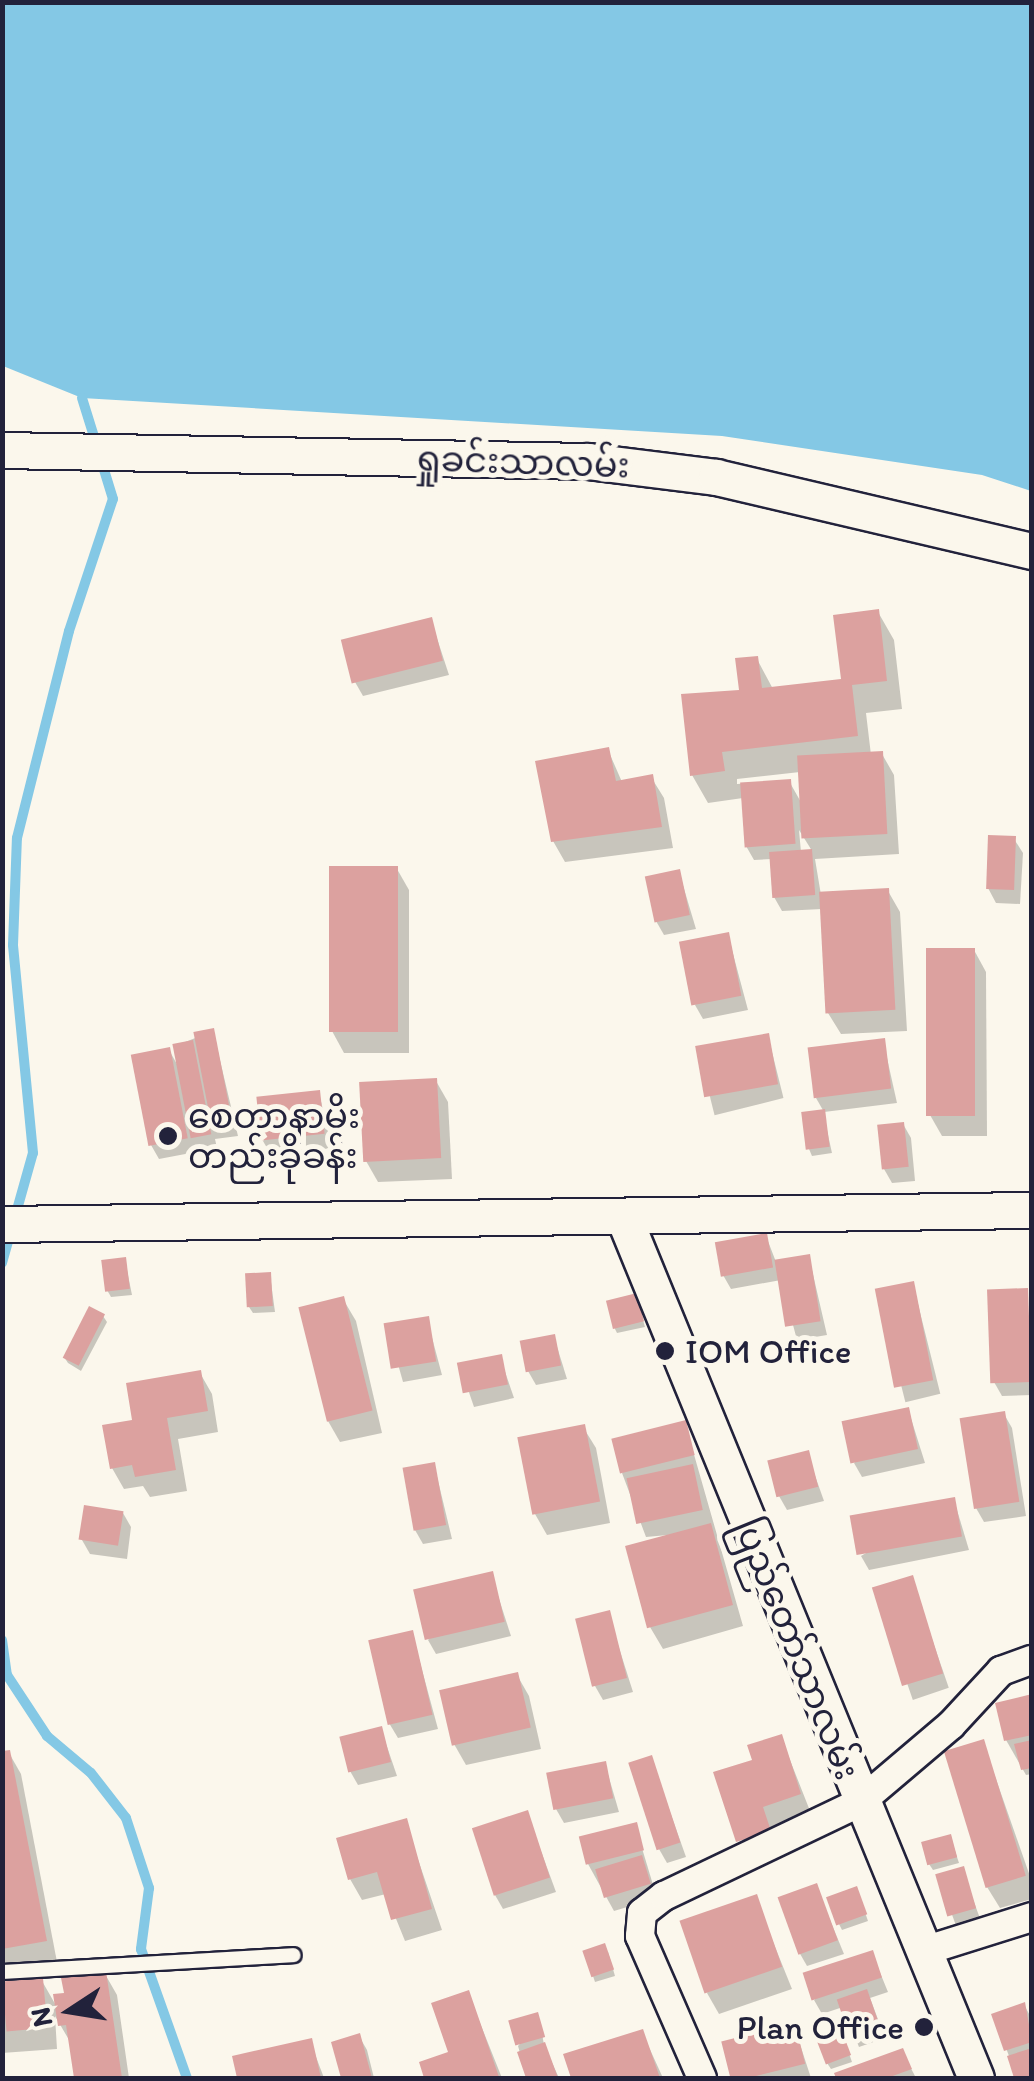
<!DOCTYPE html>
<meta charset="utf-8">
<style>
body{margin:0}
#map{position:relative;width:1034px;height:2081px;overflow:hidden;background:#fbf7ec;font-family:Itim,"Noto Sans Myanmar",sans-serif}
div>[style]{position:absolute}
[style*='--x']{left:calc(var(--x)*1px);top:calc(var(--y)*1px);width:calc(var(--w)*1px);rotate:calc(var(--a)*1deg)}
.water>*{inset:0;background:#84c8e5}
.shadow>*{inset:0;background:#0003;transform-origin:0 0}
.stream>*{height:10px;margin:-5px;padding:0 5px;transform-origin:5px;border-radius:5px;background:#84c8e5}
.building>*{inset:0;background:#dca19f;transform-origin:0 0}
.roads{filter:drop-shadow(2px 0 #22223b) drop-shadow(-2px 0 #22223b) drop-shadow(0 2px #22223b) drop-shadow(0 -2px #22223b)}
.service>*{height:14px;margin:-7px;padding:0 7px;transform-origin:7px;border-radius:7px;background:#fbf7ec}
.minor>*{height:28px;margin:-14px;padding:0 14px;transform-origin:14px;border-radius:14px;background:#fbf7ec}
.tertiary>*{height:35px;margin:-17.5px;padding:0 17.5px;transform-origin:17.5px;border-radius:17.5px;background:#fbf7ec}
.dots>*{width:28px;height:28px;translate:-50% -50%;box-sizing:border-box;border:5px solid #fbf7ec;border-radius:50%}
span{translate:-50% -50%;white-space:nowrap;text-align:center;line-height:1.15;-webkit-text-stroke:10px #fbf7ec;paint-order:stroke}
.street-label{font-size:35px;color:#22223b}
.poi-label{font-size:35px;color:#22223b}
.left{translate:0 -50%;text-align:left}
.right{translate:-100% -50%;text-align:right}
.frame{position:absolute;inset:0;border:5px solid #22223b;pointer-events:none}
.north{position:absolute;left:20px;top:1961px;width:100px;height:100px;-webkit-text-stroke:8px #fbf7ec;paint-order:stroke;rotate:258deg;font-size:28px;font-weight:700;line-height:40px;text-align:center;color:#22223b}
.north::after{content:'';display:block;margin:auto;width:35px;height:45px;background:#22223b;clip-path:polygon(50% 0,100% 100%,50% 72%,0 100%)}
</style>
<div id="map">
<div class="water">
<i style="clip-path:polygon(2px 3px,1031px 3px,1031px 491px,982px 475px,722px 436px,82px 398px,3px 366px)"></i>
</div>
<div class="shadow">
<i style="clip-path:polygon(evenodd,878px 612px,894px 640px,902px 709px,866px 713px,871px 755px,882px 754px,894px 775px,899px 854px,815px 859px,821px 895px,888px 891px,900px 912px,907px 1031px,841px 1034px,828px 1013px,822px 909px,782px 911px,774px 897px,772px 859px,754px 860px,746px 846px,743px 798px,708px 803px,692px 775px,757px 659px,773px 689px,844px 681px,878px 612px,800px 772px,802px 804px,789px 781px,737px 784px,737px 779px,800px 772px,878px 612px,799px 830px,809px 846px,812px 851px,801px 852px,799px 830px)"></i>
<i style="clip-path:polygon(431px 620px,449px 675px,363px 696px,355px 682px)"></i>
<i style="clip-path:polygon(608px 750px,622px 782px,651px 777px,664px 798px,673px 848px,565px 862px,553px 841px)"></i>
<i style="clip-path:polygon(1014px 839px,1023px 853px,1020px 904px,996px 903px,988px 888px)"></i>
<i style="clip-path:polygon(397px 869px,409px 890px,409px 1053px,344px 1053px,332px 1031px)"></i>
<i style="clip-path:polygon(679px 872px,696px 929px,664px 935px,656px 921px)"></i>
<i style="clip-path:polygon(728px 935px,748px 1010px,703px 1019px,695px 1005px)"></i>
<i style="clip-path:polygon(974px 950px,986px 972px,987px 1136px,942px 1136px,930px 1115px)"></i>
<i style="clip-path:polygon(213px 1031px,238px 1136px,215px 1139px,217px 1148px,159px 1159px,151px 1145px,169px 1050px,178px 1066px,175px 1046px)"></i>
<i style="left:768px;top:1036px;width:64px;height:71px;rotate:76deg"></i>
<i style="clip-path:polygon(883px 1040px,897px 1103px,824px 1112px,816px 1098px)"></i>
<i style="clip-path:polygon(436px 1081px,448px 1102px,452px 1179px,378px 1182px,366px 1161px)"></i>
<i style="clip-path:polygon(319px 1093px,332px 1148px,271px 1155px,263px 1141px)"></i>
<i style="clip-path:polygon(823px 1112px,832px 1153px,812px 1156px,809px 1149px)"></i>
<i style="clip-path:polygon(903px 1124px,911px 1138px,915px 1181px,892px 1183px,884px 1169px)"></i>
<i style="clip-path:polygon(766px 1236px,776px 1262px,809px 1257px,827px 1335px,797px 1340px,781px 1280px,731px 1289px,723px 1275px)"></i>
<i style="clip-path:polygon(125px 1260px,132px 1295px,111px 1297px,107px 1290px)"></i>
<i style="clip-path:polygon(270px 1275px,275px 1312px,253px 1313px,249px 1307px)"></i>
<i style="left:913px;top:1284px;width:113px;height:36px;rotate:76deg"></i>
<i style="clip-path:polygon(1027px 1290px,1032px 1395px,1002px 1396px,994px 1382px)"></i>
<i style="clip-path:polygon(636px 1296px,645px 1327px,617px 1333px,614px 1327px)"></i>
<i style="clip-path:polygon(343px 1299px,356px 1321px,382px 1433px,340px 1442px,328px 1421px)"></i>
<i style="clip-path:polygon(103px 1316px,107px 1322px,81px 1371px,68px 1363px,64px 1357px)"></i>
<i style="clip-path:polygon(427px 1319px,442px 1375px,403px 1382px,387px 1325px)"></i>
<i style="clip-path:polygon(554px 1337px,567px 1379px,536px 1385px,528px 1371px)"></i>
<i style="clip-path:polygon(500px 1357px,514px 1398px,474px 1407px,460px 1366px)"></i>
<i style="clip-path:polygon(200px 1373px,212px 1394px,218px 1432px,178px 1439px,187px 1491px,150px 1497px,143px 1486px,124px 1489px,112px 1468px,135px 1422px)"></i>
<i style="clip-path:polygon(908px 1409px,925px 1463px,862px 1477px,854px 1463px)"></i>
<i style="clip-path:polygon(1004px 1414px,1012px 1428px,1026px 1516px,984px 1522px,976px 1508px)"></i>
<i style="clip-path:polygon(685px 1423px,743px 1626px,663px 1649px,650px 1627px,679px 1534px,646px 1537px,622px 1473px)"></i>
<i style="clip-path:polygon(583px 1427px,596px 1448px,610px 1523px,547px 1535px,535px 1514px)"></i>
<i style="clip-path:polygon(807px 1453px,824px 1501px,787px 1510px,779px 1496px)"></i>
<i style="clip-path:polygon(434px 1464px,452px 1539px,423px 1544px,415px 1530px)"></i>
<i style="clip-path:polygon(954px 1500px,969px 1550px,869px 1570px,861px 1556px)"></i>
<i style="clip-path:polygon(123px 1513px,131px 1527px,127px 1559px,90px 1554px,82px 1540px)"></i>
<i style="clip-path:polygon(491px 1574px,511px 1636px,436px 1654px,428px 1640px)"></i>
<i style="left:911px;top:1578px;width:116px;height:38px;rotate:71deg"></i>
<i style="clip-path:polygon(608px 1613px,633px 1692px,603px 1700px,595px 1686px)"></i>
<i style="clip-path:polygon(412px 1633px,438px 1729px,398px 1738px,389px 1723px)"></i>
<i style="clip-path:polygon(517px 1675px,529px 1696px,541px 1749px,466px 1765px,454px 1744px)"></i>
<i style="clip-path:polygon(1032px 1697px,1032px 1774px,1026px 1775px,1006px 1740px)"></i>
<i style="clip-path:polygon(381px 1729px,397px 1776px,358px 1785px,350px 1771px)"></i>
<i style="clip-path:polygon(781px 1737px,812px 1816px,773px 1828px,781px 1852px,751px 1862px,717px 1774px,755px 1762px)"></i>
<i style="clip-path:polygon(983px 1742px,1032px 1882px,1032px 1899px,1000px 1908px,987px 1887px)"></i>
<i style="clip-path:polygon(9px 1753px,21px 1774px,57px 1962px,2px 1972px,2px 1754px)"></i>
<i style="clip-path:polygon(651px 1758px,686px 1857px,667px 1863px,659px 1849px)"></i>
<i style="clip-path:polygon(605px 1764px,619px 1812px,564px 1823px,556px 1809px)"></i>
<i style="clip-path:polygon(527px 1813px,556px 1892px,503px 1909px,495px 1895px)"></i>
<i style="clip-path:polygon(405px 1821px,442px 1930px,405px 1941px,386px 1894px,362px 1900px,350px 1879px)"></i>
<i style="clip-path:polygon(635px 1825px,657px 1898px,614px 1911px,588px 1864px)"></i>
<i style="clip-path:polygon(950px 1836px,959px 1863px,933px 1870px,929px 1864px)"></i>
<i style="left:962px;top:1869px;width:58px;height:25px;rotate:70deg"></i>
<i style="clip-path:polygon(816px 1886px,844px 1954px,807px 1966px,799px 1952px)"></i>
<i style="clip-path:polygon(859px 1895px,868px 1921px,842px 1930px,839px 1924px)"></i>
<i style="clip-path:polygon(755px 1897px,792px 1989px,719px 2014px,707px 1993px)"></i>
<i style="clip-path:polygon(585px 1952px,608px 1952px,615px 1976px,595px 1982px)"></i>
<i style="clip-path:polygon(872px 1953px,888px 1992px,870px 1998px,885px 2038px,859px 2047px,843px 2007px,822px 2014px,814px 2000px)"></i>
<i style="clip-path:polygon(105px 1974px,117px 1995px,129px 2078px,77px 2078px,72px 2045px,55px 2016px,57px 2049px,2px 2053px,2px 1984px,42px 1981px,58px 2009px,66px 1995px)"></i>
<i style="clip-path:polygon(468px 1993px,502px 2078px,427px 2078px,422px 2063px,451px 2054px)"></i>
<i style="clip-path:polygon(1024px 2005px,1032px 2019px,1032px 2078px,1017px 2078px,994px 2015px)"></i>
<i style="clip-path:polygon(540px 2021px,544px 2045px,559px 2078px,529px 2078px,520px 2053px,518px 2046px)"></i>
<i style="clip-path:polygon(794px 2026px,811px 2078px,732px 2078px,724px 2043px)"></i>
<i style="clip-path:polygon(642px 2032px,663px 2078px,573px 2078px,566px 2056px)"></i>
<i style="clip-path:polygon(359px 2036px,367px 2050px,374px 2078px,343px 2078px,334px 2043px)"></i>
<i style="clip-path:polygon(843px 2036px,852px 2062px,831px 2069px,827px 2063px)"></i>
<i style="clip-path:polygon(310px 2041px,324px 2078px,240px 2078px,235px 2058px)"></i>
<i style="clip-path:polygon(902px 2051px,916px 2078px,839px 2078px,838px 2074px)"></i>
</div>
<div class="stream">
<i style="--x:82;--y:398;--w:47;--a:72.7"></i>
<i style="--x:2;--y:1263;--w:114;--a:-74.3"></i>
<i style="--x:33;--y:1153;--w:209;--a:-95.5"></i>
<i style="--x:13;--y:945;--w:107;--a:-87.9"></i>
<i style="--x:17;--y:838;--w:213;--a:-75.9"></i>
<i style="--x:69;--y:631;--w:139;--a:-71.6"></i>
<i style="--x:113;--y:499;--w:41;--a:-107.1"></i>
<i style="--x:2;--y:1640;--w:35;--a:82"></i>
<i style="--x:7;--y:1675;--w:73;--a:56.7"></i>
<i style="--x:47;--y:1736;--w:57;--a:40.1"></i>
<i style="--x:91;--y:1773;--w:57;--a:52.1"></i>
<i style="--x:126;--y:1818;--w:74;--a:71.8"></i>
<i style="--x:149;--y:1888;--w:62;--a:97.5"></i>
<i style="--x:141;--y:1949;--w:137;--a:70.4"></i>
</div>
<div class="building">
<i style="clip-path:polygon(879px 609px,887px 681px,852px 685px,858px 736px,722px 752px,725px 771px,690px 776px,681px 694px,739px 690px,735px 658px,758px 656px,762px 688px,841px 679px,833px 615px)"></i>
<i style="left:432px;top:617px;width:45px;height:94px;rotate:76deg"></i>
<i style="clip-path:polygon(609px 747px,616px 781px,653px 774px,662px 827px,551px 842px,535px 761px)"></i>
<i style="left:883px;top:751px;width:83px;height:86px;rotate:87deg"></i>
<i style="left:791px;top:779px;width:65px;height:51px;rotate:86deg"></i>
<i style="left:988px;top:835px;width:28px;height:54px;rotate:2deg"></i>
<i style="left:812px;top:849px;width:46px;height:43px;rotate:86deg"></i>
<i style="left:329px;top:866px;width:69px;height:166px"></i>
<i style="left:680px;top:869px;width:47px;height:36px;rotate:78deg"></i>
<i style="left:889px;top:888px;width:122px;height:70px;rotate:87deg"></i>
<i style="left:729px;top:932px;width:65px;height:51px;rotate:79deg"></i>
<i style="left:926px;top:948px;width:49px;height:168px"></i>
<i style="left:214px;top:1028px;width:96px;height:21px;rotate:79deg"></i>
<i style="left:769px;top:1033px;width:52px;height:75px;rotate:80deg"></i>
<i style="left:885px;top:1038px;width:51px;height:78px;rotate:83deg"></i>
<i style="left:193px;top:1040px;width:96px;height:21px;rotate:79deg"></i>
<i style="left:170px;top:1047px;width:93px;height:40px;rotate:79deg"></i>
<i style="left:437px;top:1078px;width:80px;height:78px;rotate:87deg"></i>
<i style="left:320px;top:1090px;width:44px;height:64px;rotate:84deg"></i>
<i style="left:825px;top:1109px;width:38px;height:24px;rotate:83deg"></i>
<i style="left:904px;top:1122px;width:45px;height:27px;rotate:84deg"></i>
<i style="left:767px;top:1233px;width:35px;height:53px;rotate:80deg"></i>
<i style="left:810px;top:1254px;width:68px;height:36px;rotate:81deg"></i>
<i style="left:126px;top:1257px;width:32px;height:25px;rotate:83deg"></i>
<i style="left:271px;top:1272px;width:34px;height:26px;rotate:87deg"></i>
<i style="left:914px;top:1281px;width:101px;height:40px;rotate:79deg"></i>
<i style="left:1028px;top:1288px;width:94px;height:41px;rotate:88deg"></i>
<i style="left:637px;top:1293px;width:29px;height:32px;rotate:76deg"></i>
<i style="left:344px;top:1296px;width:118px;height:47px;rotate:76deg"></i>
<i style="left:89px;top:1306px;width:18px;height:58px;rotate:27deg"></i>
<i style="left:429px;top:1316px;width:46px;height:46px;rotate:81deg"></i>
<i style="left:555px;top:1334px;width:32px;height:36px;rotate:79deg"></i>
<i style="left:502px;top:1354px;width:31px;height:46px;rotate:79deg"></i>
<i style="clip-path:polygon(201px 1370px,208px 1411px,167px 1418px,176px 1470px,135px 1477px,132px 1465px,110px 1469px,102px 1425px,132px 1420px,126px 1383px)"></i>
<i style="left:909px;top:1407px;width:43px;height:69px;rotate:78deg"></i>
<i style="left:1005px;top:1411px;width:92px;height:46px;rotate:81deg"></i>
<i style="left:686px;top:1420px;width:36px;height:77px;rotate:76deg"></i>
<i style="left:585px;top:1424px;width:79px;height:69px;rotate:79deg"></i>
<i style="left:809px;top:1450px;width:38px;height:43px;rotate:76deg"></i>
<i style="left:435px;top:1462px;width:64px;height:33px;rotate:80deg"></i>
<i style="left:693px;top:1464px;width:47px;height:68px;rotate:78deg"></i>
<i style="left:955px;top:1497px;width:40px;height:107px;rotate:80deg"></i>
<i style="left:84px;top:1505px;width:40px;height:35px;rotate:9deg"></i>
<i style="left:711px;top:1523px;width:85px;height:89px;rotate:75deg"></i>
<i style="left:493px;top:1571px;width:52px;height:82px;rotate:77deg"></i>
<i style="left:913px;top:1575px;width:103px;height:43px;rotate:73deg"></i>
<i style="left:610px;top:1610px;width:70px;height:36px;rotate:76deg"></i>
<i style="left:413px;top:1630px;width:87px;height:46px;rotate:77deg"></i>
<i style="left:518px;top:1672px;width:57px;height:81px;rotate:77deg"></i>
<i style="clip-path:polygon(1032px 1694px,1032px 1735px,1004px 1741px,995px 1703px)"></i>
<i style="left:382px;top:1726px;width:37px;height:44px;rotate:76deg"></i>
<i style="clip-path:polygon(782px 1734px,801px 1794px,763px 1807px,771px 1831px,736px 1842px,713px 1772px,752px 1760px,747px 1745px)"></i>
<i style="left:984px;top:1739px;width:143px;height:42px;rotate:73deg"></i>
<i style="clip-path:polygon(1032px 1740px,1032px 1768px,1021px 1770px,1014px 1744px)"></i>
<i style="clip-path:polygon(10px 1750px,47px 1941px,2px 1949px,2px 1751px)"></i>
<i style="left:652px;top:1755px;width:92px;height:25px;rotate:72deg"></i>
<i style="left:606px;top:1761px;width:38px;height:61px;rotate:79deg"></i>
<i style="left:528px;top:1810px;width:71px;height:59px;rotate:72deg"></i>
<i style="clip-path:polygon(407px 1818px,432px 1909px,391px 1920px,377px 1872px,348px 1880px,336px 1838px)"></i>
<i style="left:637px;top:1822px;width:29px;height:60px;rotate:76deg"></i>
<i style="left:951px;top:1834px;width:24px;height:31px;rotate:75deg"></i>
<i style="left:642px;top:1855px;width:30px;height:49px;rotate:73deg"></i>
<i style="left:964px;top:1866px;width:44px;height:30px;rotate:74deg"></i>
<i style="left:817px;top:1883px;width:61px;height:42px;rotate:70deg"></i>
<i style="left:857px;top:1886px;width:30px;height:33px;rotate:70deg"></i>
<i style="left:757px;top:1894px;width:77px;height:82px;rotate:71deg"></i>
<i style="left:605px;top:1943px;width:28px;height:24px;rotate:71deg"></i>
<i style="left:873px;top:1950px;width:29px;height:74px;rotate:72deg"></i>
<i style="clip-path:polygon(106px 1971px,122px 2078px,74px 2078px,66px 2025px,58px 2026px,53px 1994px,64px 1993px,61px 1978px)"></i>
<i style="left:43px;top:1978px;width:50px;height:41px;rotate:85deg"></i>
<i style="left:867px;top:1989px;width:37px;height:32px;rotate:71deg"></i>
<i style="clip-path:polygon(469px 1990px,499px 2077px,424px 2078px,419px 2062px,448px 2052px,431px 2003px)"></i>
<i style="clip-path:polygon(1025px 2002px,1032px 2042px,1004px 2051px,991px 2014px)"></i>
<i style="left:538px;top:2012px;width:26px;height:31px;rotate:74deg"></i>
<i style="left:795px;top:2023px;width:42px;height:76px;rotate:76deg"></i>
<i style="left:840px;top:2026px;width:31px;height:27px;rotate:69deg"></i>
<i style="clip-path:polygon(643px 2029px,660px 2078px,571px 2078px,563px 2054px)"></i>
<i style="clip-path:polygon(360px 2033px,372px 2078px,341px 2078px,331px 2042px)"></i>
<i style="clip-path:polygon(312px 2038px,321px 2078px,237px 2078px,232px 2056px)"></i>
<i style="clip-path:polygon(545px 2042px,558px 2078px,526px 2078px,517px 2052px)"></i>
<i style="clip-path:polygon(903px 2048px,912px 2069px,887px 2078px,836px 2078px,834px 2073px)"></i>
<i style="clip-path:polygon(1032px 2048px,1032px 2078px,1014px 2078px,1007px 2056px)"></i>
</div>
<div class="roads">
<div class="service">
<i style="--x:2;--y:1972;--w:292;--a:-3.3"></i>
</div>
<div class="minor">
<i style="--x:924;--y:1951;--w:113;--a:-17.5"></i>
<i style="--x:702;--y:2078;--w:155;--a:-113.6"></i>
<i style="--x:640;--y:1936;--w:23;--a:-85"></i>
<i style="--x:642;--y:1913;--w:28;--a:-38"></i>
<i style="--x:664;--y:1896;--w:216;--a:-25.5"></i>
<i style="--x:859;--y:1803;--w:121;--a:-40.3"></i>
<i style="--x:951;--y:1725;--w:74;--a:-47.2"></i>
<i style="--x:1001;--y:1671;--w:33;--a:-20"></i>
</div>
<div class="tertiary">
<i style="--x:2;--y:450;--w:586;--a:1.08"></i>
<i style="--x:588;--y:461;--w:129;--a:7.1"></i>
<i style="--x:716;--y:477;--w:325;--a:13.2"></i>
<i style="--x:624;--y:1218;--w:929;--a:67.74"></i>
<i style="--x:2;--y:1224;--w:1030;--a:-0.78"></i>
</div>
</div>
<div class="dots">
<i style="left:168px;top:1136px;background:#22223b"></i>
<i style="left:665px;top:1351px;background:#22223b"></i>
<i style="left:924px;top:2027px;background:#22223b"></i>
</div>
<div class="street-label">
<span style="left:522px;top:462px;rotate:2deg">ရှုခင်းသာလမ်း</span>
<span style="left:797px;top:1649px;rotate:68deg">ပြည်တော်သာလမ်း</span>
</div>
<div class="poi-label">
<span class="left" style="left:188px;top:1136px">စေတာနာမိုး<br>တည်းခိုခန်း</span>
<span class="left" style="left:685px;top:1351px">IOM Office</span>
<span class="right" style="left:904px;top:2027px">Plan Office</span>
</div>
<div class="frame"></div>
<div class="north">N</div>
</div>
